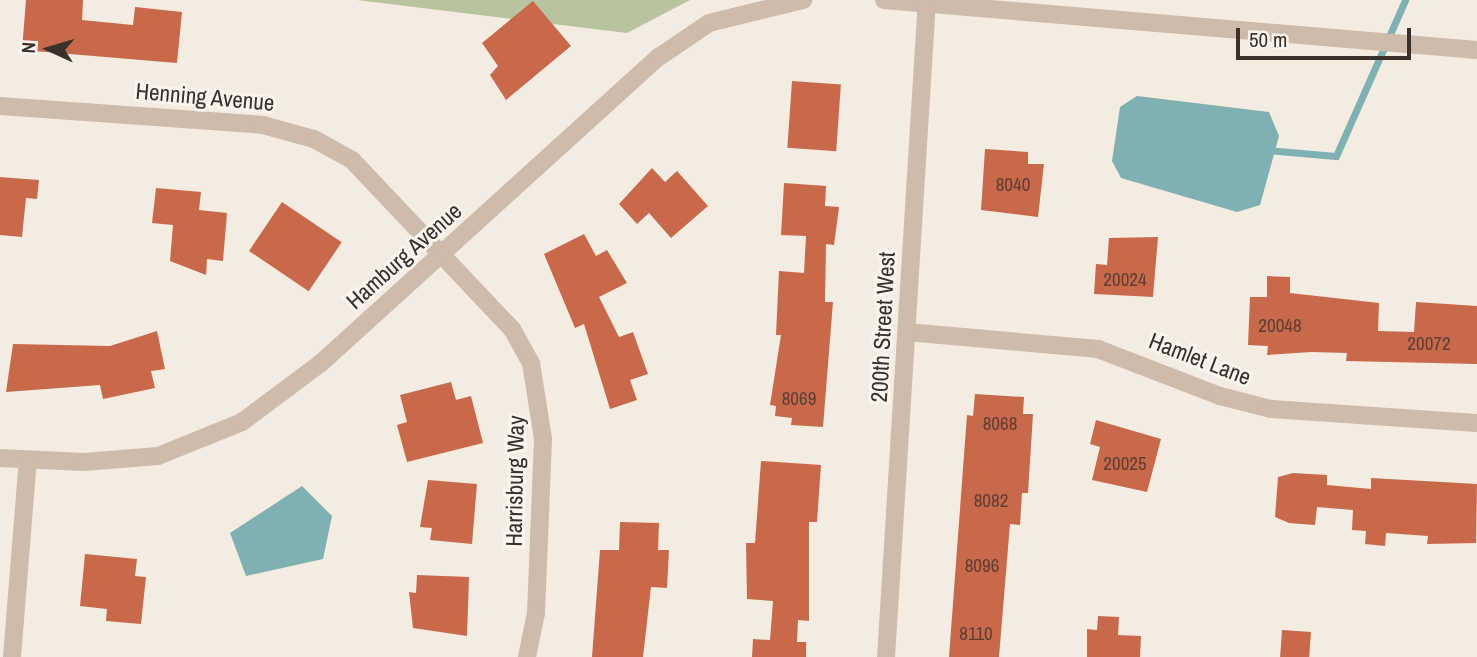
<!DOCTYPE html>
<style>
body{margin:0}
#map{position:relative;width:1477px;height:657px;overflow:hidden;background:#f4ebe1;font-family:"Archivo Narrow",sans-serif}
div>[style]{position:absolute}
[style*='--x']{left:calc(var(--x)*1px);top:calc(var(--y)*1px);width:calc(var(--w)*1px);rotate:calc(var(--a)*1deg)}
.green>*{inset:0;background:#b8c4a0}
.water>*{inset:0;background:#7fb0b2}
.stream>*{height:7px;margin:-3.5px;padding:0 3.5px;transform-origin:3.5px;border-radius:3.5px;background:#7fb0b2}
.building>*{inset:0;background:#c8694b;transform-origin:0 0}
.minor>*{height:18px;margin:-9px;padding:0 9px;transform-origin:9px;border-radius:9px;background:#cdbbac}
span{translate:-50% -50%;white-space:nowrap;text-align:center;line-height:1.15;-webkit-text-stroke:6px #fbf5ee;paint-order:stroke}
.number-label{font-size:19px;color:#5e3e33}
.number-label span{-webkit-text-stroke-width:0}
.street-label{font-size:23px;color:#3b302b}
.north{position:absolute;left:14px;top:14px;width:70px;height:70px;-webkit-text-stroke:5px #fbf5ee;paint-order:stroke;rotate:274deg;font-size:19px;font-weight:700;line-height:28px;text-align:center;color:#3b302b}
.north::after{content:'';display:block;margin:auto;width:24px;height:32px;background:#3b302b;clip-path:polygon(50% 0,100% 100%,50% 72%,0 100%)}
.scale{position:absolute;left:1236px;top:28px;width:175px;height:32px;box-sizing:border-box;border:4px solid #3b302b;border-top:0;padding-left:9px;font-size:21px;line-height:24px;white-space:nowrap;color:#3b302b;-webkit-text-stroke:5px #fbf5ee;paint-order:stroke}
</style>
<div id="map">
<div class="green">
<i style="clip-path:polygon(357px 0,690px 0,627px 33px)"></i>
</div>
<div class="water">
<i style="clip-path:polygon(1137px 96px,1269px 112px,1279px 136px,1260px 205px,1237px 212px,1121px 178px,1112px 161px,1120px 107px)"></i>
<i style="clip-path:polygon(302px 486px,332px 516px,323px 559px,246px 576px,230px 533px)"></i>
</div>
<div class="stream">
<i style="--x:1266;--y:150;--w:70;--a:4.9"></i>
<i style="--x:1336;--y:156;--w:171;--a:-66.1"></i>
</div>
<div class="building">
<i style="clip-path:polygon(26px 0,83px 0,82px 20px,133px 25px,135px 7px,182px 12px,177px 63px,22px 50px)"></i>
<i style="clip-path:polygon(533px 1px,571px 46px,506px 100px,490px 75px,498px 66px,482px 43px)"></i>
<i style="left:792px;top:81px;width:49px;height:67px;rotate:4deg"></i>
<i style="clip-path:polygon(985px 149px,1028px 152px,1028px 164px,1044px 164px,1038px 217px,981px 210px)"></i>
<i style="clip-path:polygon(652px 168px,665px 182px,677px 171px,708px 206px,671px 238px,649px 213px,637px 224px,619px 204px)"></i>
<i style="clip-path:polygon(0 177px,39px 180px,37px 199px,26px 198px,22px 237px,0 235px)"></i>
<i style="clip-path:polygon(784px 183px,826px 186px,825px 206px,839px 207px,834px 245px,826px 244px,825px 302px,833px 302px,823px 427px,791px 425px,792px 418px,775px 416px,776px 406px,770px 405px,781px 335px,776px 335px,779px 271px,804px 273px,806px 236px,781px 235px)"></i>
<i style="clip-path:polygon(156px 188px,201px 192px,199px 210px,227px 213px,223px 261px,207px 259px,206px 275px,170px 261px,173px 225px,152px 223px)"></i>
<i style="left:282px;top:202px;width:72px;height:59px;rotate:34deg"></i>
<i style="clip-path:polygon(584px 234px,596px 256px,607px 250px,627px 283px,599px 297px,619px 337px,633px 332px,648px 374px,630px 380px,637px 400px,610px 409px,584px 324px,575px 328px,544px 254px)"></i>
<i style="clip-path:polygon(1158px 237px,1153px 297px,1094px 294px,1096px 264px,1107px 265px,1109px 238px)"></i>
<i style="clip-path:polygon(1267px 276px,1290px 277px,1290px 293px,1379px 303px,1378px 331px,1414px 332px,1416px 302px,1477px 306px,1477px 364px,1346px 361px,1347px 353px,1311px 352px,1267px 355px,1268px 346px,1248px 345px,1250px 297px,1267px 297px)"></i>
<i style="clip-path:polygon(157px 331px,165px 369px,151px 371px,155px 388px,103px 399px,100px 385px,6px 392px,13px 344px,110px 346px)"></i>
<i style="clip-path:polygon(451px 382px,456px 400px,471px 396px,483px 443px,407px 462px,397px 425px,407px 422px,400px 395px)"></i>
<i style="clip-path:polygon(975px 394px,1024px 397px,1023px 414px,1033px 414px,1028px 493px,1022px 493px,1020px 525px,1010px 524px,999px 657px,949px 657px,967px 415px,973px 416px)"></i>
<i style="clip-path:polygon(1096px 420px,1161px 439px,1147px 492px,1092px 480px,1100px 447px,1090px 444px)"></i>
<i style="clip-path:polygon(761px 461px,821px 465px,817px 522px,809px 522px,809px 621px,798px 620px,797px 642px,806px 642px,806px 657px,752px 657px,753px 639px,770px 640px,773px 601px,747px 599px,746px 543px,755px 543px)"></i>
<i style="clip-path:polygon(1293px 473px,1327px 475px,1327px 485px,1371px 489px,1371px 478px,1477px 484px,1476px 543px,1427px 544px,1428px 536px,1386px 533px,1385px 546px,1365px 544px,1366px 531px,1352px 530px,1353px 510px,1317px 507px,1315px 525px,1289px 523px,1275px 517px,1278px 477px)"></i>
<i style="clip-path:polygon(428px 480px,477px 484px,472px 544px,430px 540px,432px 528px,420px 527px)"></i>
<i style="clip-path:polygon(620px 522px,659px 523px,658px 550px,669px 550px,667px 588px,651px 587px,643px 657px,592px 657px,600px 550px,619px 550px)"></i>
<i style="clip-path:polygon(85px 554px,137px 559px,135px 576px,146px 577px,141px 624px,106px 621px,107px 609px,80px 606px)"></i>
<i style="clip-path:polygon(417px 575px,469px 577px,467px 636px,413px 628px,409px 592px,416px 593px)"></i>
<i style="clip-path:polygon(1098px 616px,1119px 617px,1118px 635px,1141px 636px,1140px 657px,1087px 657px,1087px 629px,1097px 630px)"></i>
<i style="left:1282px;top:630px;width:29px;height:27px;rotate:4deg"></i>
</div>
<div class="minor">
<i style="--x:884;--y:0;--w:595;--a:4.82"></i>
<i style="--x:0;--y:106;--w:264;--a:4.1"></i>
<i style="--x:263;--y:125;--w:53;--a:15.4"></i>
<i style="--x:314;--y:139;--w:43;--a:28.9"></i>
<i style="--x:352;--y:160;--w:233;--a:46.6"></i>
<i style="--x:512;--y:329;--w:39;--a:61"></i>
<i style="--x:531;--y:363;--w:77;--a:81"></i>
<i style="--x:543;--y:439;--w:174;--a:92.3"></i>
<i style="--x:536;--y:613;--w:45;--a:101.6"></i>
<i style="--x:907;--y:332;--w:192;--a:5.1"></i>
<i style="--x:1098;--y:349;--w:131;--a:21.1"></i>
<i style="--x:1220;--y:396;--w:53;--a:14.3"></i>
<i style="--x:1271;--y:409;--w:206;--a:3.9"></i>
<i style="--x:0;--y:458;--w:84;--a:2.7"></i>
<i style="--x:84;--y:462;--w:74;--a:-4.6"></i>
<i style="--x:158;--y:456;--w:91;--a:-22"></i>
<i style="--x:242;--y:422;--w:99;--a:-36.8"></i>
<i style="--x:321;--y:363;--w:456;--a:-42.2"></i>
<i style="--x:659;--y:57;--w:60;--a:-34.2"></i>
<i style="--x:709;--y:23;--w:97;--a:-13.7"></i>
<i style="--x:12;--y:657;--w:198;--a:-85.4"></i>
<i style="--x:886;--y:657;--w:658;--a:-86.43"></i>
</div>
<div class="number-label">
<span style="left:1013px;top:185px">8040</span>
<span style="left:1125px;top:280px">20024</span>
<span style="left:1280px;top:326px">20048</span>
<span style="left:1429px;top:344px">20072</span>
<span style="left:799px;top:399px">8069</span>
<span style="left:1000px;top:424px">8068</span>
<span style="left:1125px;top:464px">20025</span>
<span style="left:991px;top:501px">8082</span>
<span style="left:982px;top:566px">8096</span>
<span style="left:976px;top:634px">8110</span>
</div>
<div class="street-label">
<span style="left:205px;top:97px;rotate:5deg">Henning Avenue</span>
<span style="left:404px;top:256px;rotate:-42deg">Hamburg Avenue</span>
<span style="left:883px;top:327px;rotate:-87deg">200th Street West</span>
<span style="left:1200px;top:359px;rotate:21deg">Hamlet Lane</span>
<span style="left:515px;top:481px;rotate:-89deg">Harrisburg Way</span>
</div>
<div class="north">N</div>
<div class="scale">50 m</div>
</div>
